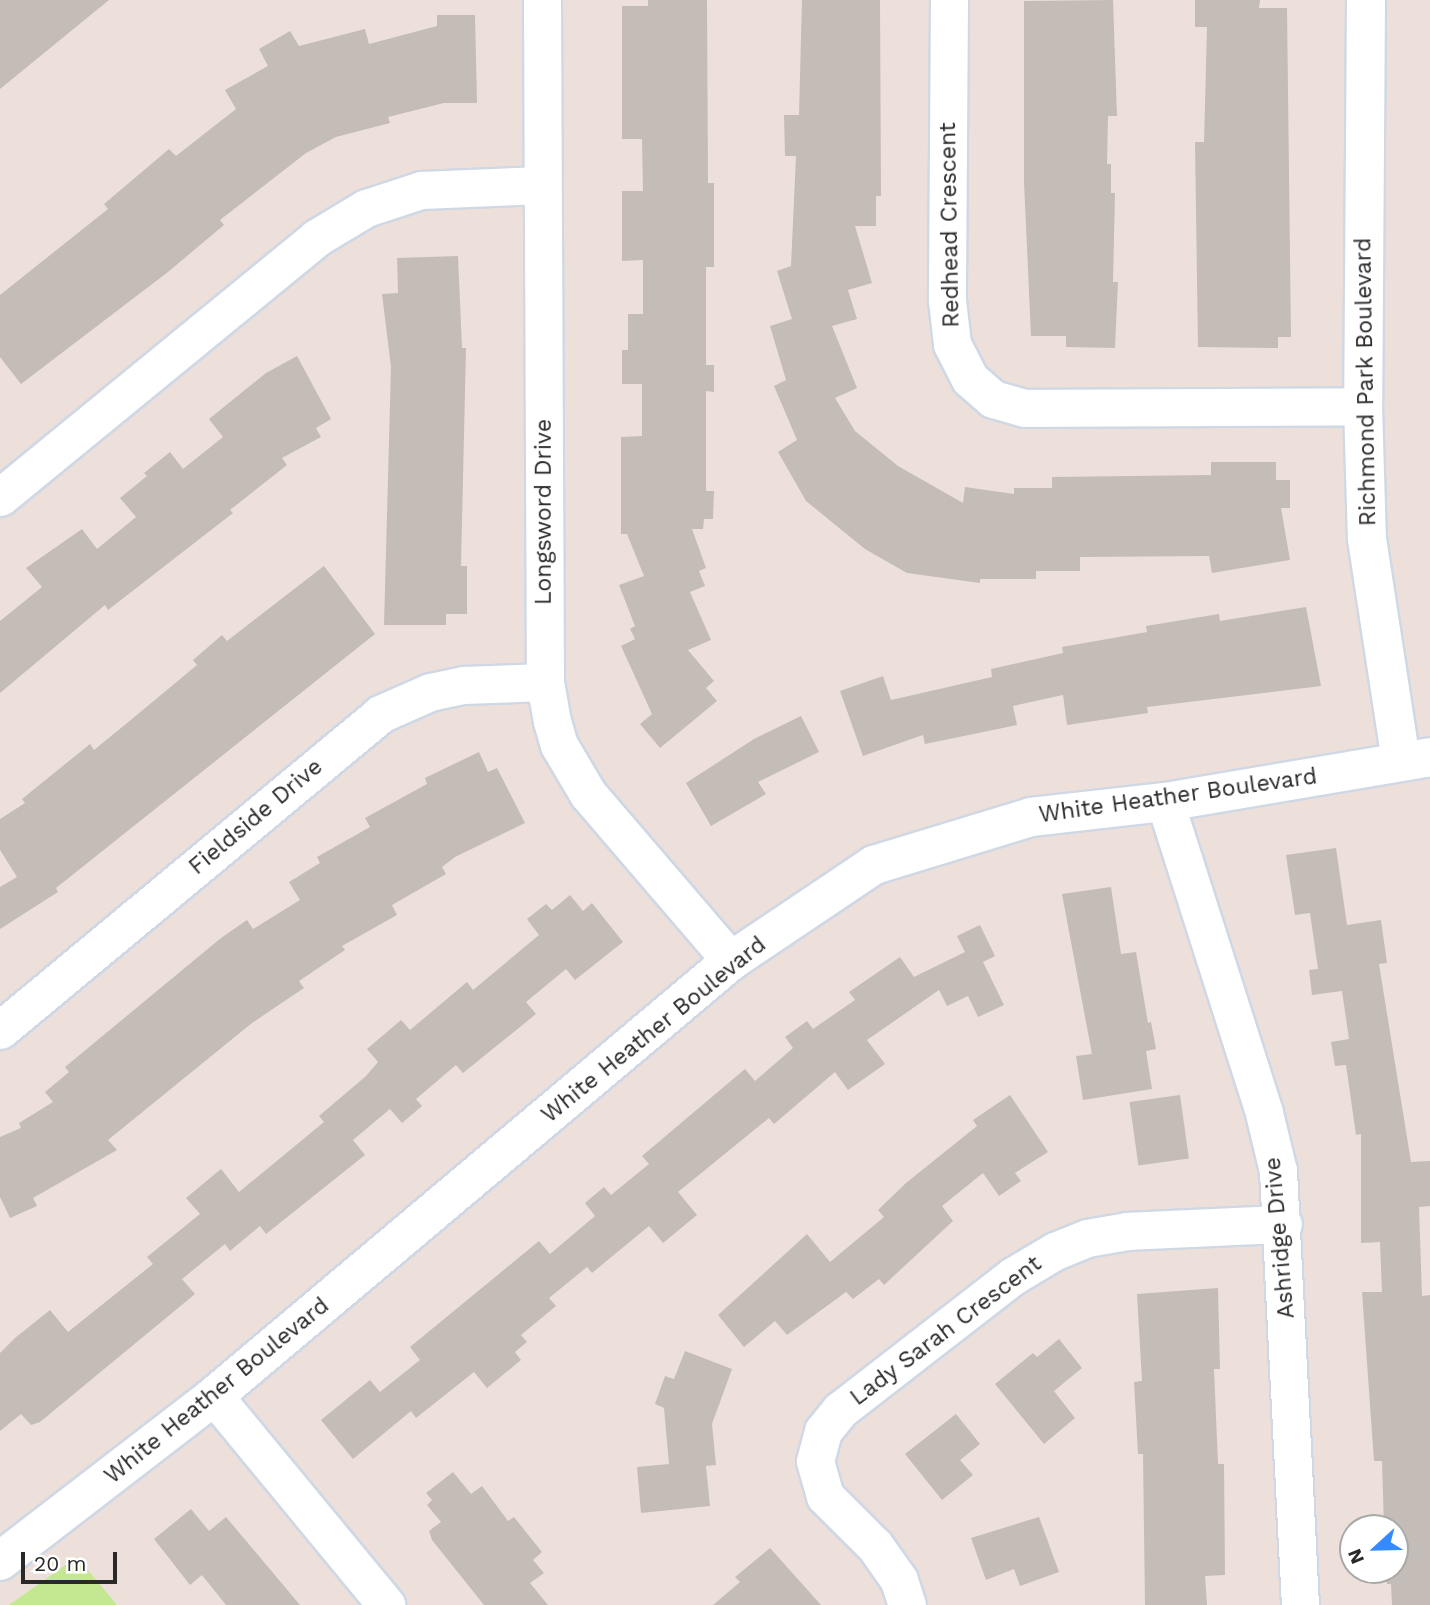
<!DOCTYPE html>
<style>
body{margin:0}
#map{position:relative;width:1430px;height:1605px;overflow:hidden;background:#ede0da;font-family:"Work Sans",sans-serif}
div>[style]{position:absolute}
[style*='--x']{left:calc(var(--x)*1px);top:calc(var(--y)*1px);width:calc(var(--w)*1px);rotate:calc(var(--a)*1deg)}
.green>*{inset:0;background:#c3e891}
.building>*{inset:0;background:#c4bcb6;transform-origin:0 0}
.roads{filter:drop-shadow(2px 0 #cfd8e4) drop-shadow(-2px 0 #cfd8e4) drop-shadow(0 2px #cfd8e4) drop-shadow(0 -2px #cfd8e4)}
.street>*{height:37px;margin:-18.5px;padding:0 18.5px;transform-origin:18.5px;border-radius:18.5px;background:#fff}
.secondary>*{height:38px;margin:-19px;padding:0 19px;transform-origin:19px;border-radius:19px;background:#fff}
span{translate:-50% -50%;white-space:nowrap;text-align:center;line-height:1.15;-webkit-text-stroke:5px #fff;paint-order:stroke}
.street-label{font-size:23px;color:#292929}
.north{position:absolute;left:1339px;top:1514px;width:70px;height:70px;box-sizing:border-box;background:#fff;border:2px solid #a9a9a9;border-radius:50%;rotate:248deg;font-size:19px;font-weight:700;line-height:28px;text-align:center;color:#292929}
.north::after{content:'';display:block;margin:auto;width:24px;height:32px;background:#358aff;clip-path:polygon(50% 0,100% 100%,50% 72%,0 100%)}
.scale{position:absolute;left:21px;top:1552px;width:96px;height:32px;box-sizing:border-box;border:4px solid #292929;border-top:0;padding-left:9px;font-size:21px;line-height:24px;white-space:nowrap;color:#292929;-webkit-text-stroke:5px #fff;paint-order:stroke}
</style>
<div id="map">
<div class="green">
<i style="clip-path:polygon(77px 1557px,117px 1605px,9px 1605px)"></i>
</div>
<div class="building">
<i style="clip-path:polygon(0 0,109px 0,0 89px)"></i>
<i style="clip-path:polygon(648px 0,707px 0,708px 183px,714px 183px,714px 267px,706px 267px,706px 365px,714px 365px,714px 392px,706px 391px,706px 491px,714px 491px,713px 519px,704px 519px,703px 529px,692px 529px,706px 568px,699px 571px,705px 586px,690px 592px,711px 640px,688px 650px,714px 681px,706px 688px,717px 701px,660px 748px,640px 724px,652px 714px,621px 646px,635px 639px,630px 629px,635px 626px,619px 585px,644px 576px,627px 534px,621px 534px,621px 437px,642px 436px,642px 384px,622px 384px,622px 350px,628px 350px,628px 314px,643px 314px,643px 260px,622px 261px,622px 191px,643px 191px,642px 139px,622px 139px,622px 6px,648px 6px)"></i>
<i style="clip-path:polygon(802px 0,880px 0,881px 196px,876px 196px,876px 226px,855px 226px,872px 283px,848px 290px,857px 319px,832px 326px,857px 388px,835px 398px,855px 431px,898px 466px,963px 503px,965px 487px,1014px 494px,1014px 488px,1052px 488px,1052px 477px,1211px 475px,1211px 462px,1276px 462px,1276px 480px,1290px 480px,1290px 508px,1281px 508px,1290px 560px,1212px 573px,1209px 556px,1080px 557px,1080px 571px,1036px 571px,1036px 579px,980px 579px,980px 583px,907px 573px,865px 549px,806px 501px,778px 452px,797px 440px,774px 386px,786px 380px,770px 326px,792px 319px,777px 271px,791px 266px,796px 156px,785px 156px,784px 115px,799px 115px)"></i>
<i style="clip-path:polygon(1113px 0,1117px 116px,1108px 116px,1107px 164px,1111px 164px,1111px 193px,1115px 193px,1113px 282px,1118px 282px,1115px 348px,1066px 347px,1066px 336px,1031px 336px,1024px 182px,1024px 1px)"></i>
<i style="clip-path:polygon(1195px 0,1260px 0,1259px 8px,1287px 8px,1291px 337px,1278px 337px,1278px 348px,1198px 347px,1195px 142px,1204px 142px,1207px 27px,1195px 27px)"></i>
<i style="clip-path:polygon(437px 15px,475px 15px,477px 103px,444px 103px,388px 117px,390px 123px,336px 137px,306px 153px,220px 220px,224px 225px,168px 272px,21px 384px,0 357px,0 295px,108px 209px,104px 204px,169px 149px,176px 156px,236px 109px,225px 90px,268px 66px,259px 49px,290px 31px,299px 46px,365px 29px,369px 44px,437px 26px)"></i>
<i style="clip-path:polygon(458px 256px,462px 348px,466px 348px,461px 566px,467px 566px,467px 614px,446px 614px,446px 625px,384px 625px,391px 367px,382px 294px,398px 293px,397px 258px)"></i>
<i style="clip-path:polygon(297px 356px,331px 419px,316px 428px,321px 437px,282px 458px,287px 465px,230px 510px,233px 513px,108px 610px,105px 605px,0 693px,0 621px,42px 587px,26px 568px,82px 529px,97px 549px,136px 517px,120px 498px,147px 476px,144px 473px,170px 452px,183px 469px,223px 437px,209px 419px,266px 373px)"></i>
<i style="clip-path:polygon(324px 566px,375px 634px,56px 888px,58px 892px,0 929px,0 887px,17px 877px,0 850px,0 819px,25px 803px,22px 799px,90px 744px,94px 750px,132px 719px,197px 665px,193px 660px,222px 635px,227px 641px)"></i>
<i style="clip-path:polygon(1306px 607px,1321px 686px,1147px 707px,1148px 713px,1067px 725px,1063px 695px,1013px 706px,1017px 725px,925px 744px,923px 735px,863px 756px,840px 691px,883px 676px,891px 700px,992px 677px,991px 669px,1063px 653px,1062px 647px,1147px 632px,1146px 626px,1219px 614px,1220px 621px)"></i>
<i style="clip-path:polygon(801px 716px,819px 752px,758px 782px,766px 794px,711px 826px,686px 783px,754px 739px)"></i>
<i style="clip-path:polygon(479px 752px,488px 772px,497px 768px,525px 823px,455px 857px,442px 867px,446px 874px,392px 905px,397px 915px,342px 946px,345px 950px,299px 981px,304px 988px,252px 1023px,108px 1140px,117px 1150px,33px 1198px,37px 1206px,10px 1218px,0 1197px,0 1137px,21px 1128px,19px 1123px,53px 1102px,45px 1092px,69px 1072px,65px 1067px,221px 938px,247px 920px,253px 929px,300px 900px,289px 882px,320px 863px,317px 857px,370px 827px,365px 818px,427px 784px,425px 778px)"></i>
<i style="clip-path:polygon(1336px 848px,1347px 925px,1381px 920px,1387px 963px,1379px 964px,1411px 1162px,1430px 1161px,1430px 1206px,1419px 1207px,1422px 1296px,1430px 1295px,1430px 1605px,1392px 1605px,1391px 1584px,1387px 1584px,1386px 1570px,1395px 1570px,1395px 1528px,1384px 1528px,1382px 1461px,1374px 1461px,1362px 1292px,1382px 1292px,1380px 1242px,1361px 1243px,1361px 1134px,1356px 1135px,1346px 1065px,1335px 1066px,1331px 1042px,1349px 1039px,1342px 991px,1312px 995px,1309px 970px,1318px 969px,1310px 913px,1295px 915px,1286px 855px)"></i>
<i style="clip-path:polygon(1111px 887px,1121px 954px,1136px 952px,1148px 1023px,1151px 1022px,1156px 1049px,1146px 1051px,1152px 1089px,1083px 1100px,1076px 1056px,1092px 1054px,1062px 894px)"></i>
<i style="clip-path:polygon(570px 895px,583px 911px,592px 903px,623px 942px,575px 980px,566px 969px,526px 1002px,536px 1014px,463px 1073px,456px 1065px,416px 1099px,422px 1106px,402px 1123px,390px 1109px,353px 1140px,365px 1155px,266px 1234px,260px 1226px,230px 1251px,225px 1244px,182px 1279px,195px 1294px,40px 1422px,31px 1425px,21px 1414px,0 1431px,0 1353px,15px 1338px,50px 1310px,68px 1332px,153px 1264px,147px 1257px,200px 1214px,186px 1198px,221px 1169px,239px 1192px,324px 1122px,319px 1116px,366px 1076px,378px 1062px,367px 1049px,401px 1020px,410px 1030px,467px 982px,473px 990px,539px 935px,527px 919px,546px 904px,552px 910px)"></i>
<i style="clip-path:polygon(980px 925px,995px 956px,983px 962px,1004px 1005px,978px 1017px,968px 996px,947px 1006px,939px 990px,867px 1040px,885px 1064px,848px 1090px,835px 1072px,774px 1124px,769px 1118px,678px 1192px,697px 1215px,663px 1243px,649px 1226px,592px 1273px,587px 1267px,549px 1298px,556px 1306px,521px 1335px,527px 1342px,515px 1352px,521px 1360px,487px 1388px,474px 1372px,416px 1418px,411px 1411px,353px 1459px,321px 1420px,370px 1380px,380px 1392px,420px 1360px,410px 1347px,539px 1241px,550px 1254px,595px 1216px,585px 1203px,604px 1187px,611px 1195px,649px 1164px,642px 1156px,745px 1069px,755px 1081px,793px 1048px,785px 1037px,807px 1021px,813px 1029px,855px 1000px,849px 992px,900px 957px,914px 977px,965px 952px,957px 936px)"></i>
<i style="clip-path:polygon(1010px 1095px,1048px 1152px,1015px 1173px,1021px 1181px,999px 1196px,983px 1173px,942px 1206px,953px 1221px,884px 1285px,879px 1279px,853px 1299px,846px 1292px,787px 1335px,775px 1321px,744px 1347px,718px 1315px,807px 1234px,830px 1262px,884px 1217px,878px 1210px,906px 1183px,977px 1126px,973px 1120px)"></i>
<i style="left:1180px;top:1095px;width:64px;height:51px;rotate:82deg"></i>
<i style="clip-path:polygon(1218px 1288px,1220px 1369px,1214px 1369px,1218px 1464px,1224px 1464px,1225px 1575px,1205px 1576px,1207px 1605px,1145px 1605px,1143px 1454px,1138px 1454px,1134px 1382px,1142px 1381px,1137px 1294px)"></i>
<i style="clip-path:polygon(1059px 1339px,1082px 1368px,1054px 1391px,1075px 1418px,1044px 1444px,995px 1384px,1033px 1353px,1037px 1357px)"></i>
<i style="clip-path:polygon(685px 1351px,732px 1369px,712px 1424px,716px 1465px,706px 1466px,710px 1506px,641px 1513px,637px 1467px,669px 1464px,664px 1408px,655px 1404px,665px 1376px,674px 1379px)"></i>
<i style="clip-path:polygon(956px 1414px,980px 1444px,960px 1460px,973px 1475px,942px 1500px,905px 1454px)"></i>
<i style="clip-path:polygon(453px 1472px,471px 1494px,482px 1486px,508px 1521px,514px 1517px,542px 1552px,533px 1560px,544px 1573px,530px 1583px,548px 1605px,484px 1605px,432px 1540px,429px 1531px,441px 1522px,427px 1505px,432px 1500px,426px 1493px)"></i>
<i style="clip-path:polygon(191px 1509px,209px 1531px,226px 1517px,300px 1605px,226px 1605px,202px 1575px,190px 1585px,154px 1539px)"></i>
<i style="clip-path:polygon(1039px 1517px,1059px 1572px,1020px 1586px,1014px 1569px,986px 1580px,971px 1538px)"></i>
<i style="clip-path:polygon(770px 1548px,821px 1605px,713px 1605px,740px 1582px,735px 1577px)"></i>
</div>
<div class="roads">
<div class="street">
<i style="--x:542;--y:0;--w:682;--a:89.75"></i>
<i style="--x:545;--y:682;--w:40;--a:80"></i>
<i style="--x:552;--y:721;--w:25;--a:74"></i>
<i style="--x:559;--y:745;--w:57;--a:59.4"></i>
<i style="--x:588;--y:794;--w:220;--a:49.4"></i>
<i style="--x:949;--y:0;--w:300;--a:90.4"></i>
<i style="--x:947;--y:300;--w:44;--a:83.5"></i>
<i style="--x:952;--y:344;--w:39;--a:63"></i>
<i style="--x:970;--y:379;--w:30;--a:41"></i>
<i style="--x:993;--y:399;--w:32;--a:16"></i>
<i style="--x:1024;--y:408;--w:339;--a:-0.3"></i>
<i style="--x:0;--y:497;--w:409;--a:-39.3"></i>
<i style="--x:316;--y:238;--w:58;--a:-31"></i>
<i style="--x:366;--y:208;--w:58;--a:-18.1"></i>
<i style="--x:421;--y:190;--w:120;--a:-2.4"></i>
<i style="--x:1165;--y:802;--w:326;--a:72.3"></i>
<i style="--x:1264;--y:1113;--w:60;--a:76.4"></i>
<i style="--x:1278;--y:1171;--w:435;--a:87.1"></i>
<i style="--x:0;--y:1030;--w:494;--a:-39.7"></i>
<i style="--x:380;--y:714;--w:55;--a:-23.7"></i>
<i style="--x:430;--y:692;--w:35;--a:-12"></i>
<i style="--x:464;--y:685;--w:81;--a:-2.1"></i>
<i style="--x:214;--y:1396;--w:271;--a:50.5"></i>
<i style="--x:907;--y:1605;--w:26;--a:-108"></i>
<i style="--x:899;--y:1580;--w:42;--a:-125.2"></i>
<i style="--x:875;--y:1546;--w:71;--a:-135"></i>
<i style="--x:825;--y:1496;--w:36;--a:-106"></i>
<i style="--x:815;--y:1461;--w:31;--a:-75"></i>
<i style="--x:823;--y:1431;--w:27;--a:-51"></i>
<i style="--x:840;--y:1410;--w:219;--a:-37.8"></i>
<i style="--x:1013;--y:1276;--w:49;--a:-30.8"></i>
<i style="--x:1055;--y:1251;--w:35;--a:-22"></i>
<i style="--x:1087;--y:1238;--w:41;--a:-9.9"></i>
<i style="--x:1127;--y:1231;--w:156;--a:-2.6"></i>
</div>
<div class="secondary">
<i style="--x:1366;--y:0;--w:406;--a:90.4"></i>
<i style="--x:1363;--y:406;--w:133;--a:88.3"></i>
<i style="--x:1367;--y:539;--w:225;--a:81.3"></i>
<i style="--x:0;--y:1561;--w:270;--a:-37.6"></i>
<i style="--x:214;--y:1396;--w:676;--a:-40.08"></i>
<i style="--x:731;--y:961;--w:172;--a:-33.9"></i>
<i style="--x:874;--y:865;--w:164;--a:-17"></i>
<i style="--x:1031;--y:817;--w:135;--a:-6.4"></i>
<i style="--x:1165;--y:802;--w:269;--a:-9.6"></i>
</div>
</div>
<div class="street-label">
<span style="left:950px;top:225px;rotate:-91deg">Redhead Crescent</span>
<span style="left:1366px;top:382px;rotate:-91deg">Richmond Park Boulevard</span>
<span style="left:544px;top:512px;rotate:-90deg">Longsword Drive</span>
<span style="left:1178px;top:796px;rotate:-8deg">White Heather Boulevard</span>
<span style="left:256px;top:817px;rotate:-40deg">Fieldside Drive</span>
<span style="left:654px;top:1030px;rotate:-39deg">White Heather Boulevard</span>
<span style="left:1280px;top:1238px;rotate:-95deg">Ashridge Drive</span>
<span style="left:946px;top:1331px;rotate:-37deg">Lady Sarah Crescent</span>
<span style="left:217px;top:1391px;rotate:-39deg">White Heather Boulevard</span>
</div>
<div class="north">N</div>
<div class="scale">20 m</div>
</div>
